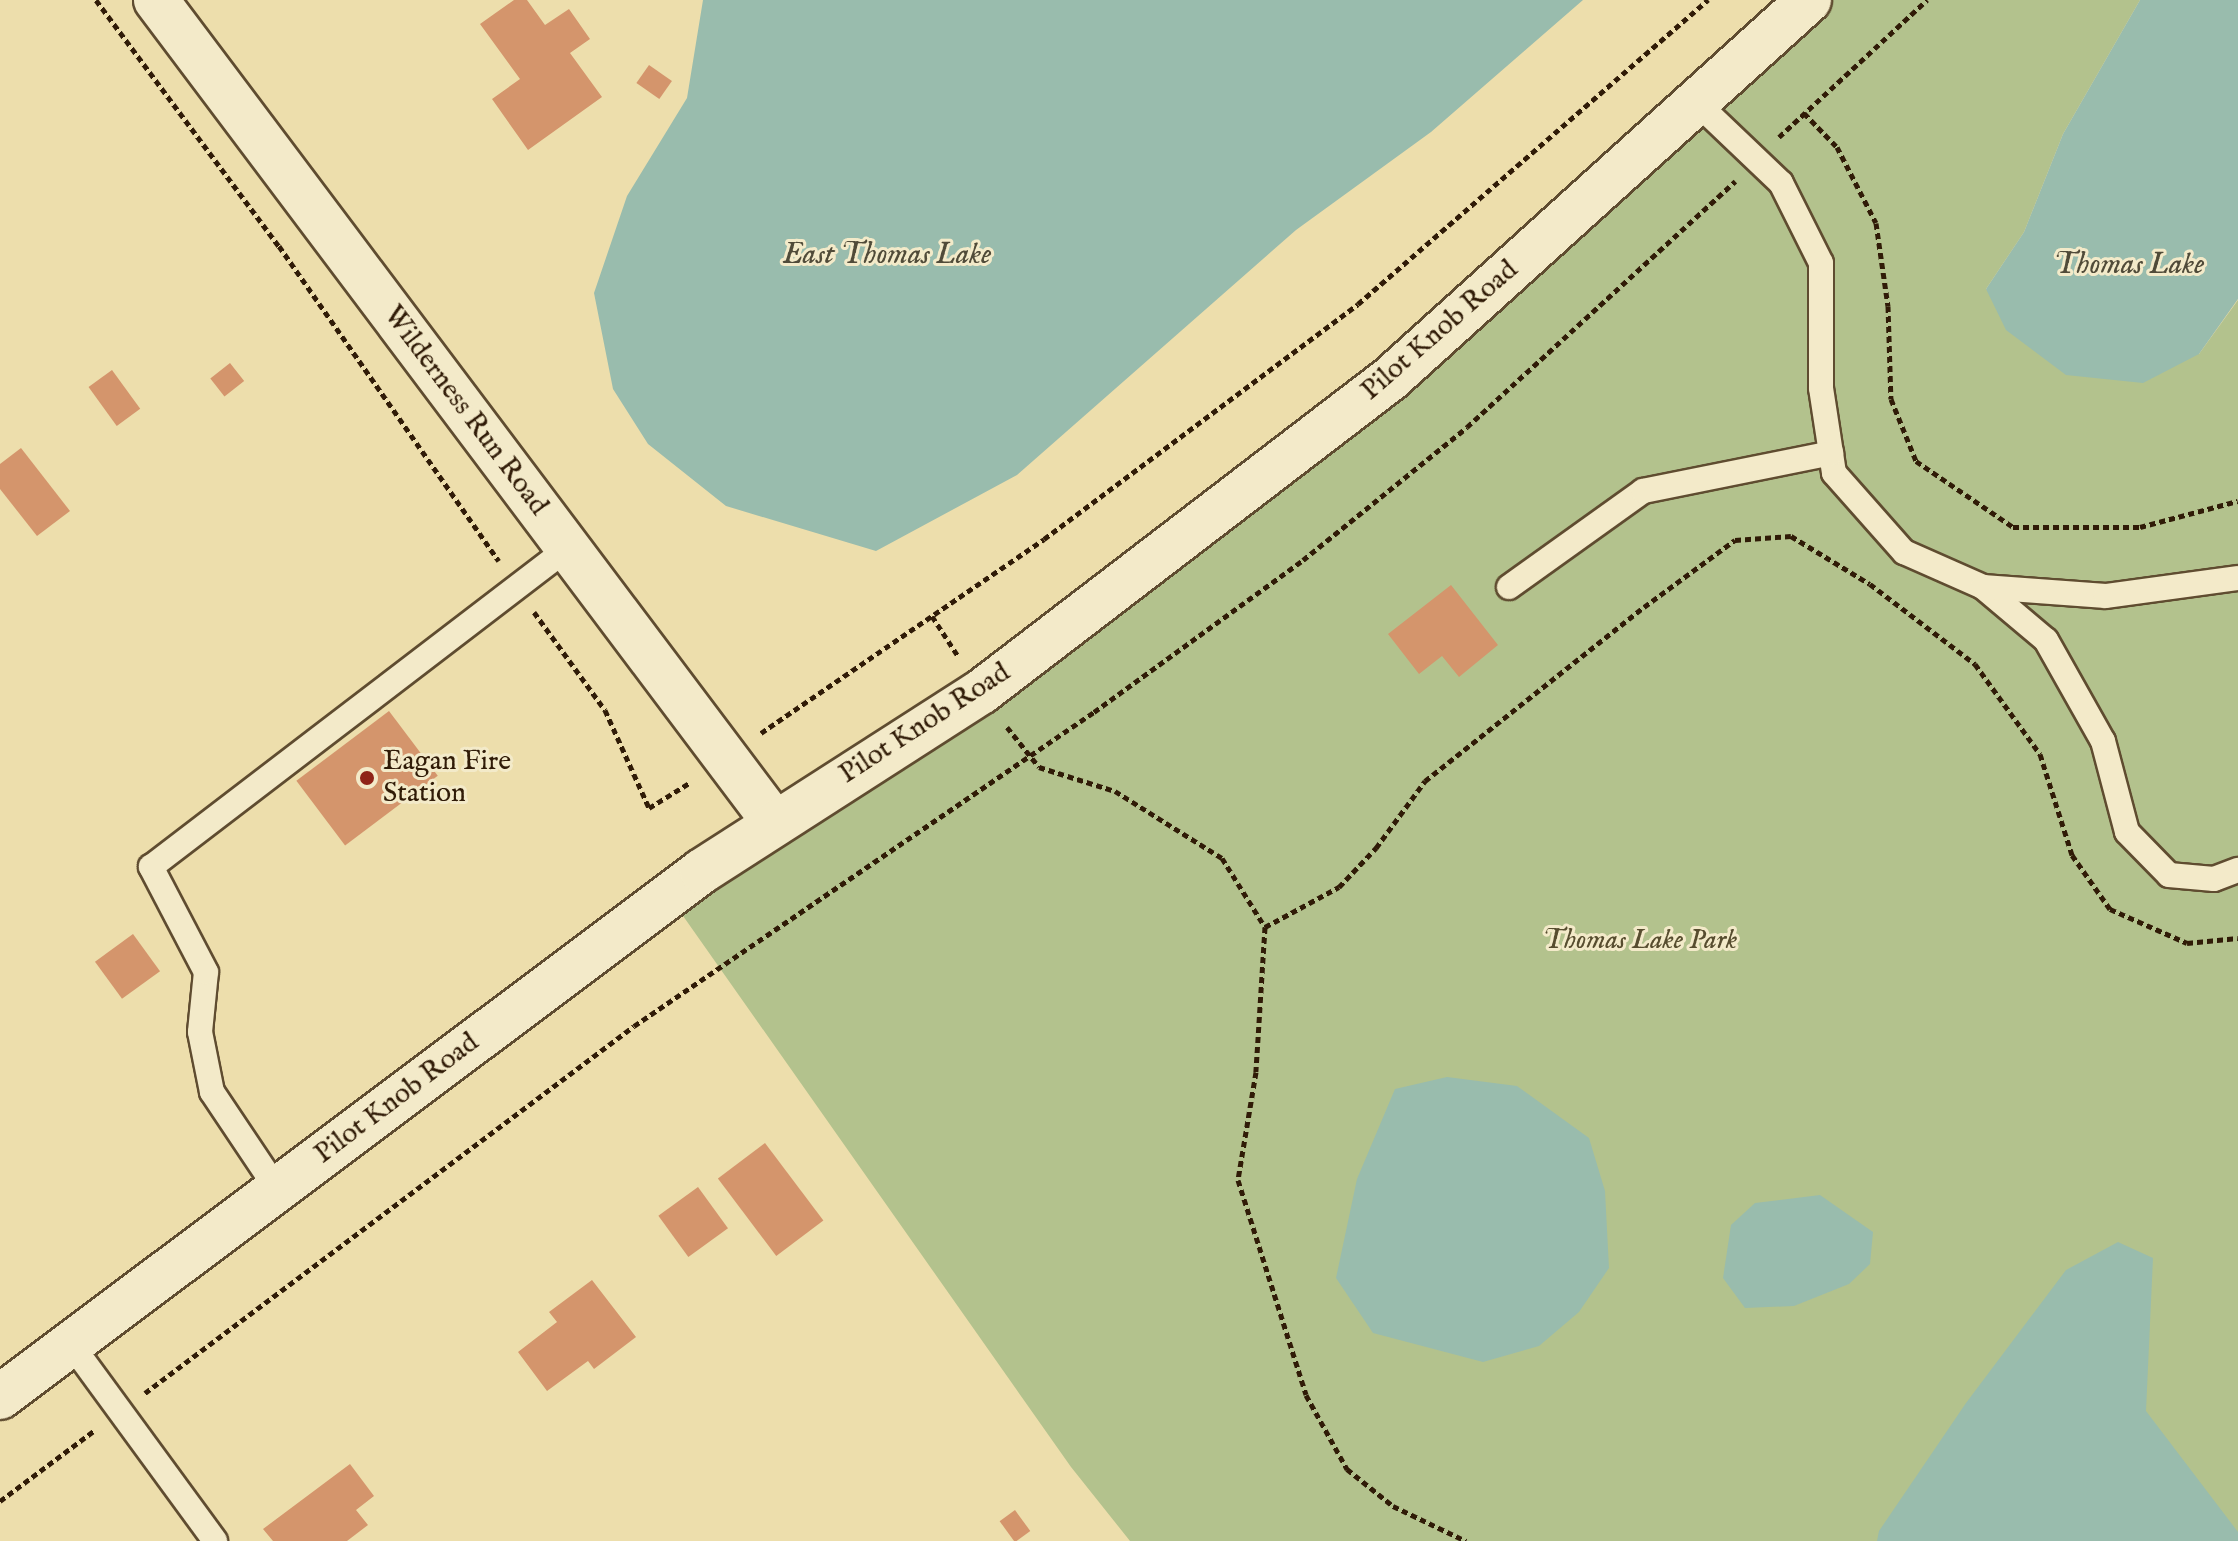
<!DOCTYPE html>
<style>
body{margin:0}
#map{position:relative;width:2238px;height:1541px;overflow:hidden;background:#eddeac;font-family:"IM FELL English",serif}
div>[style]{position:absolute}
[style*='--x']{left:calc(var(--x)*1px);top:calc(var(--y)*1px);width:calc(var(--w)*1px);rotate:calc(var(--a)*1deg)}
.green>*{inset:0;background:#b3c28d}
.water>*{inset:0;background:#99bcad}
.building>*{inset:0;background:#d4956c;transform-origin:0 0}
.path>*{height:5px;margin-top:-2.5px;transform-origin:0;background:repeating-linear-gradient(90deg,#301b07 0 6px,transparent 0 10px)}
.roads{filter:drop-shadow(2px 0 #5f4c30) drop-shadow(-2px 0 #5f4c30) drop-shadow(0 2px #5f4c30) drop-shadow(0 -2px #5f4c30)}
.lane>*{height:24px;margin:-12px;padding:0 12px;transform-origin:12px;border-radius:12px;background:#f3eac9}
.secondary>*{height:44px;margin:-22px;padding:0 22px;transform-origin:22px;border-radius:22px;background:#f3eac9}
.dots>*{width:22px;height:22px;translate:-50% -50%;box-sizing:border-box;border:4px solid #f3eac9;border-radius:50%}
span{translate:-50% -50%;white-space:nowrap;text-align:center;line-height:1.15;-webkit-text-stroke:6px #f3eac9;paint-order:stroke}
.street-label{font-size:28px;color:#301b07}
.poi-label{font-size:28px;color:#301b07}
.left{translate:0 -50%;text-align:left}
.park-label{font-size:28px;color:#574d2f;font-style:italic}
.water-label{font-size:30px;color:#504b39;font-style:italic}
</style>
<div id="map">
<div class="green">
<i style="clip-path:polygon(1810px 0,2140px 0,2063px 134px,2024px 232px,1986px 289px,2199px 354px,2238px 300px,2238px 1541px,1130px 1541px,1071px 1467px,669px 896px,1091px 607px)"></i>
</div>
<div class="water">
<i style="clip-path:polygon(703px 0,1583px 0,1431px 132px,1296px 230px,1017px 475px,876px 551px,726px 506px,648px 444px,613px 389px,594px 293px,627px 196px,687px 98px)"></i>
<i style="clip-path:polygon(2140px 0,2238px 0,2238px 299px,2199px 354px,2143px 383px,2066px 375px,2006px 330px,1986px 289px,2024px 232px,2063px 134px)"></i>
<i style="clip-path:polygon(1447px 1077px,1517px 1086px,1589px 1138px,1605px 1191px,1609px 1268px,1579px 1312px,1539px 1346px,1483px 1362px,1373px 1333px,1336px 1278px,1357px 1179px,1395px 1089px)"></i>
<i style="clip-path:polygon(1820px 1195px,1873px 1232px,1870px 1264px,1849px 1284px,1794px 1306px,1745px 1308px,1723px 1278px,1731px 1225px,1755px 1203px)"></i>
<i style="clip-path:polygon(2118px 1242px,2153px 1258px,2146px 1411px,2238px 1532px,2238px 1541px,1877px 1541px,1879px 1531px,1966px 1403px,2066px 1270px)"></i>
</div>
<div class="building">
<i style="clip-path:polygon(514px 0,527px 0,545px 25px,569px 9px,590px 39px,570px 53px,602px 97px,528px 150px,492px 99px,520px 79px,480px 24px)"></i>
<i style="left:649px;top:65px;width:28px;height:22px;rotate:35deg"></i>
<i style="left:230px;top:363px;width:23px;height:25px;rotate:52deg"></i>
<i style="left:112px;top:370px;width:48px;height:29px;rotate:54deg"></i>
<i style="clip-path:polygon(21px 448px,70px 511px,37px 536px,0 489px,0 464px)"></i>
<i style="clip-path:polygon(1451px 585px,1498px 645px,1459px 677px,1442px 656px,1419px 674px,1388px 634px)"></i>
<i style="left:389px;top:711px;width:81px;height:116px;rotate:53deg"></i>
<i style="left:133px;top:934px;width:46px;height:47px;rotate:54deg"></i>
<i style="left:765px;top:1143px;width:97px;height:59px;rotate:53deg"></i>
<i style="left:698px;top:1187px;width:51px;height:49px;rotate:54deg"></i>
<i style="clip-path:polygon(592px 1280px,636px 1337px,594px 1369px,588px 1361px,547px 1391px,518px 1352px,557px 1322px,549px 1312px)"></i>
<i style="clip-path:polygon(350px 1464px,374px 1496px,356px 1510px,368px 1525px,347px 1541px,273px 1541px,263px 1529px)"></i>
<i style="left:1015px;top:1510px;width:26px;height:19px;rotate:54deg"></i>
</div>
<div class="path">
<i style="--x:96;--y:0;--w:307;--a:53.4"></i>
<i style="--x:279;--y:246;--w:384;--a:55.1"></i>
<i style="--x:1804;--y:113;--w:47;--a:45.9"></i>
<i style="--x:1837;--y:147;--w:85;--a:62.8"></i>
<i style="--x:1876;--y:223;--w:84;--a:81.8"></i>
<i style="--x:1888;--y:306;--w:93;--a:88.2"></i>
<i style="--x:1891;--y:399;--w:67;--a:68"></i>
<i style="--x:1916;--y:461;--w:117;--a:34.2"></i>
<i style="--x:2013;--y:527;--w:127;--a:0"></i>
<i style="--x:2140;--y:527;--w:101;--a:-14.9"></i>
<i style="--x:1779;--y:137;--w:202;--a:-42.8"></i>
<i style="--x:534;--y:612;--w:121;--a:54.1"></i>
<i style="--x:605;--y:710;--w:107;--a:65.8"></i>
<i style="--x:649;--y:808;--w:49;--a:-31.8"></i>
<i style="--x:932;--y:616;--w:48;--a:57"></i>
<i style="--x:1007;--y:727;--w:51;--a:51.3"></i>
<i style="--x:1039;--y:767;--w:80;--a:17.5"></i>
<i style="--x:1115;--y:791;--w:126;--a:32.1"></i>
<i style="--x:1222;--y:858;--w:81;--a:58.1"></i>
<i style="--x:1265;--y:927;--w:145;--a:93.6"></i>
<i style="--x:1256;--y:1072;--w:109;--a:99.5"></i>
<i style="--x:1238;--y:1180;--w:225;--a:72.4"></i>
<i style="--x:1306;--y:1395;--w:85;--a:61"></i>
<i style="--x:1347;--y:1469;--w:59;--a:38.8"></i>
<i style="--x:1393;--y:1506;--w:81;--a:25.6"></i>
<i style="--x:761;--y:733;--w:343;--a:-34.4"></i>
<i style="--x:1044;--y:539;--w:392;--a:-36.8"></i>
<i style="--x:1358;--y:304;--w:464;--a:-41"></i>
<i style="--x:1265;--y:927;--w:84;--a:-28.4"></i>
<i style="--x:1339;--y:887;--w:54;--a:-46.5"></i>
<i style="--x:1376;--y:848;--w:83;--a:-53.8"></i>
<i style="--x:1425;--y:781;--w:280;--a:-38.5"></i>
<i style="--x:1644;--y:607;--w:113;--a:-36.4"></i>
<i style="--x:1735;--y:540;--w:56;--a:-4.1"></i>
<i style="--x:1791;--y:536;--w:92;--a:31.3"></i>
<i style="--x:1870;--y:584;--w:132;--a:37.3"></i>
<i style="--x:1975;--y:664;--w:111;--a:54.2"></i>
<i style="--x:2040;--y:754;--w:106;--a:72.4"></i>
<i style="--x:2072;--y:855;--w:66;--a:54.9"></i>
<i style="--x:2110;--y:909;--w:84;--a:23.8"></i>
<i style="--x:2187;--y:943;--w:51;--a:-5.6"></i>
<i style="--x:145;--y:1393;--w:611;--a:-36.89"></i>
<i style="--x:634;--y:1026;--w:557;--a:-34.32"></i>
<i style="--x:1094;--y:712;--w:258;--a:-36"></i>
<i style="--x:1303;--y:560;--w:211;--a:-39"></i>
<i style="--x:1467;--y:427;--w:364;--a:-42.5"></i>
<i style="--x:0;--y:1501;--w:119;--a:-36.8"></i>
</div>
<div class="roads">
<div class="lane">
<i style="--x:1696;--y:102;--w:117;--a:43.6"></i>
<i style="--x:1781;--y:183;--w:89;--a:63.4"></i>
<i style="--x:1821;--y:263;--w:125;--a:90"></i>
<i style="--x:1821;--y:388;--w:86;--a:81.3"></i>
<i style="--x:1834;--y:473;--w:106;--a:48.5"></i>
<i style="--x:1904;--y:552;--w:86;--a:23.9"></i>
<i style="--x:1983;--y:587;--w:82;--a:40.1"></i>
<i style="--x:2046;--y:640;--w:116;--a:60.6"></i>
<i style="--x:2103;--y:741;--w:94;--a:75.2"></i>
<i style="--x:2127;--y:832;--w:60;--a:45.7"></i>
<i style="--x:2169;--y:875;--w:45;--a:5.1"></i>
<i style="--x:2214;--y:879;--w:26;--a:-21"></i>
<i style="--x:1509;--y:587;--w:165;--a:-35.6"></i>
<i style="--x:1643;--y:491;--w:192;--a:-11.4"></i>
<i style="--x:1983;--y:587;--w:123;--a:4.2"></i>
<i style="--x:2106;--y:596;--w:133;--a:-7.8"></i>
<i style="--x:277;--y:1189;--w:117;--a:-123.8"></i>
<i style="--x:212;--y:1092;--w:61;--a:-101.3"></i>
<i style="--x:200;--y:1032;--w:60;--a:-84.3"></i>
<i style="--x:206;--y:972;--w:119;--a:-117.6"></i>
<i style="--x:151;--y:867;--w:525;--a:-37.42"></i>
<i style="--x:71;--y:1344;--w:244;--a:53.8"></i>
</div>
<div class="secondary">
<i style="--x:156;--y:0;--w:1028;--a:53.06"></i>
<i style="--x:0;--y:1397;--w:877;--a:-36.84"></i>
<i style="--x:702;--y:871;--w:331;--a:-32.7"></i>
<i style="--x:981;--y:692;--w:515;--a:-37.43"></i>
<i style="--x:1390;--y:379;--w:565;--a:-42.13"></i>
</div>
</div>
<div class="dots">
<i style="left:367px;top:778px;background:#8f2418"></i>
</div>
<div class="street-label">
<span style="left:1440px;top:331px;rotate:-41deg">Pilot Knob Road</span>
<span style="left:465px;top:411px;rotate:53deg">Wilderness Run Road</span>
<span style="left:925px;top:724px;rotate:-33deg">Pilot Knob Road</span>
<span style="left:397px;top:1099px;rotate:-37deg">Pilot Knob Road</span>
</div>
<div class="poi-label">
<span class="left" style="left:383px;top:778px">Eagan Fire<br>Station</span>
</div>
<div class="park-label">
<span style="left:1640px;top:941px">Thomas Lake Park</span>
</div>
<div class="water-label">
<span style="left:887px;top:255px">East Thomas Lake</span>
<span style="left:2129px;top:265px">Thomas Lake</span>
</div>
</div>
